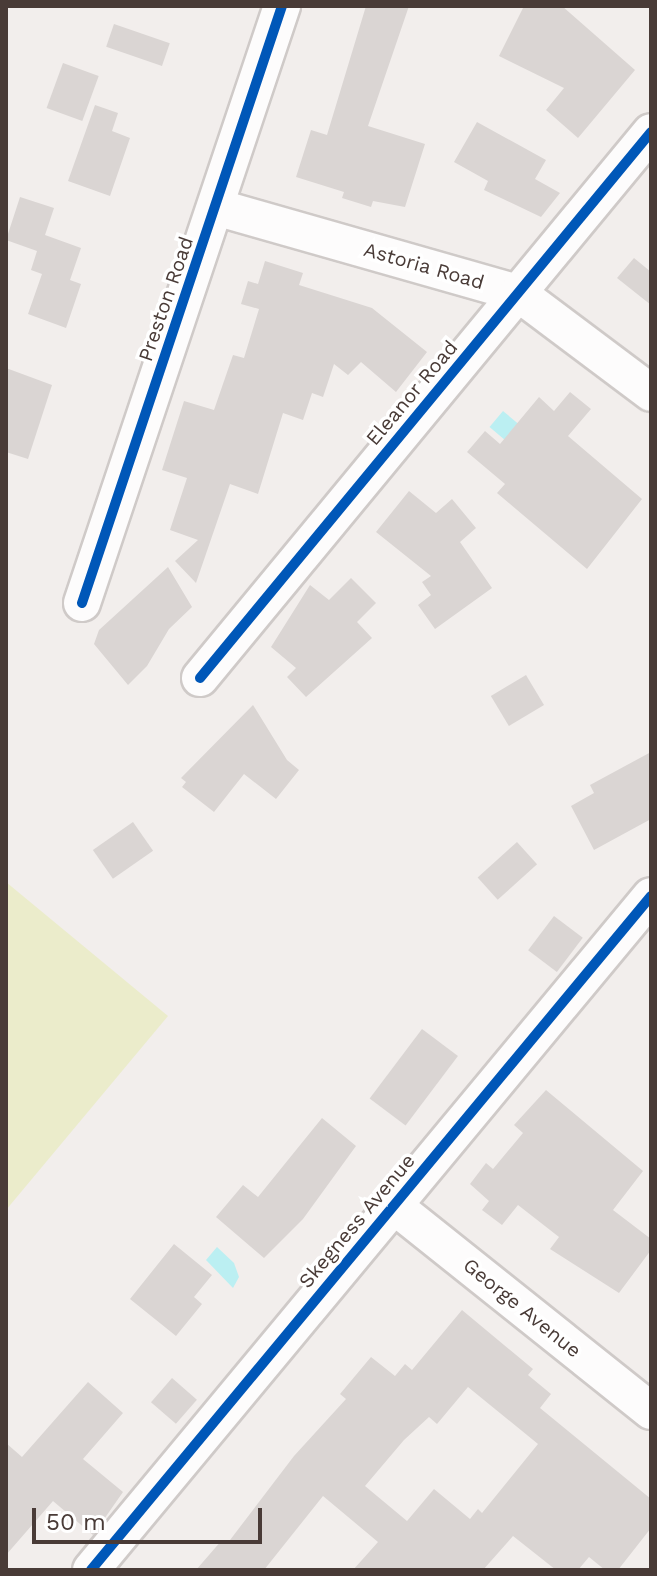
<!DOCTYPE html>
<style>
body{margin:0}
#map{position:relative;width:657px;height:1576px;overflow:hidden;background:#f2eeec;font-family:"Work Sans",sans-serif}
div>[style]{position:absolute}
[style*='--x']{left:calc(var(--x)*1px);top:calc(var(--y)*1px);width:calc(var(--w)*1px);rotate:calc(var(--a)*1deg)}
.green>*{inset:0;background:#ebeccb}
.water>*{inset:0;background:#bbeff2;transform-origin:0 0}
.building>*{inset:0;background:#dad5d3;transform-origin:0 0}
.roads{filter:drop-shadow(2px 0 #cfcac8) drop-shadow(-2px 0 #cfcac8) drop-shadow(0 2px #cfcac8) drop-shadow(0 -2px #cfcac8)}
.minor>*{height:36px;margin:-18px;padding:0 18px;transform-origin:18px;border-radius:18px;background:#fdfcfc}
.cycleway>*{height:10px;margin:-5px;padding:0 5px;transform-origin:5px;border-radius:5px;background:#0057b8}
span{translate:-50% -50%;white-space:nowrap;text-align:center;line-height:1.15;-webkit-text-stroke:7px #fff;paint-order:stroke}
.street-label{font-size:20px;color:#493b37}
.frame{position:absolute;inset:0;border:8px solid #493b37;pointer-events:none}
.scale{position:absolute;left:32px;top:1508px;width:230px;height:36px;box-sizing:border-box;border:4px solid #493b37;border-top:0;padding-left:10px;font-size:24px;line-height:28px;white-space:nowrap;color:#493b37;-webkit-text-stroke:6px #fff;paint-order:stroke}
</style>
<div id="map">
<div class="green">
<i style="clip-path:polygon(6px 882px,168px 1016px,6px 1210px)"></i>
</div>
<div class="water">
<i style="left:503px;top:411px;width:35px;height:21px;rotate:40deg"></i>
<i style="clip-path:polygon(217px 1247px,234px 1263px,239px 1277px,233px 1288px,206px 1260px)"></i>
</div>
<div class="building">
<i style="clip-path:polygon(366px 6px,409px 6px,368px 126px,425px 144px,405px 207px,373px 201px,371px 207px,342px 198px,344px 192px,296px 177px,311px 130px,327px 135px)"></i>
<i style="clip-path:polygon(524px 6px,562px 6px,635px 70px,578px 138px,546px 110px,564px 88px,499px 56px)"></i>
<i style="left:114px;top:24px;width:59px;height:24px;rotate:19deg"></i>
<i style="left:63px;top:63px;width:38px;height:48px;rotate:20deg"></i>
<i style="clip-path:polygon(95px 105px,118px 113px,112px 131px,130px 138px,110px 196px,68px 181px)"></i>
<i style="clip-path:polygon(477px 122px,546px 160px,535px 179px,560px 193px,541px 217px,484px 190px,488px 181px,454px 162px)"></i>
<i style="clip-path:polygon(20px 197px,54px 208px,45px 235px,81px 248px,70px 280px,81px 284px,66px 328px,28px 314px,42px 274px,31px 270px,37px 251px,6px 240px)"></i>
<i style="clip-path:polygon(634px 258px,651px 272px,651px 305px,617px 278px)"></i>
<i style="clip-path:polygon(265px 261px,303px 273px,299px 285px,372px 308px,427px 352px,396px 392px,361px 362px,348px 375px,334px 364px,323px 397px,312px 393px,303px 420px,283px 413px,258px 494px,230px 484px,196px 583px,175px 561px,198px 540px,170px 530px,187px 478px,162px 470px,184px 401px,214px 410px,233px 355px,244px 358px,259px 309px,241px 304px,248px 281px,258px 284px)"></i>
<i style="clip-path:polygon(6px 368px,52px 385px,28px 459px,6px 452px)"></i>
<i style="clip-path:polygon(570px 392px,591px 409px,568px 436px,642px 499px,587px 569px,497px 493px,505px 484px,467px 452px,485px 431px,500px 444px,539px 397px,554px 411px)"></i>
<i style="clip-path:polygon(409px 491px,436px 513px,452px 499px,476px 528px,460px 542px,492px 588px,435px 629px,418px 605px,431px 595px,422px 582px,431px 576px,376px 532px)"></i>
<i style="clip-path:polygon(168px 567px,192px 607px,169px 629px,147px 666px,128px 685px,94px 644px,99px 630px)"></i>
<i style="clip-path:polygon(351px 578px,376px 603px,357px 622px,372px 638px,306px 697px,287px 677px,296px 668px,271px 647px,310px 585px,329px 600px)"></i>
<i style="left:526px;top:675px;width:35px;height:41px;rotate:59deg"></i>
<i style="clip-path:polygon(253px 705px,287px 760px,299px 770px,276px 799px,244px 774px,214px 812px,182px 787px,186px 782px,181px 778px)"></i>
<i style="clip-path:polygon(651px 752px,651px 819px,594px 850px,571px 806px,594px 793px,590px 785px)"></i>
<i style="left:133px;top:822px;width:35px;height:49px;rotate:55deg"></i>
<i style="left:517px;top:842px;width:30px;height:53px;rotate:48deg"></i>
<i style="left:554px;top:916px;width:36px;height:43px;rotate:37deg"></i>
<i style="left:422px;top:1029px;width:45px;height:87px;rotate:37deg"></i>
<i style="clip-path:polygon(546px 1090px,643px 1171px,613px 1210px,651px 1239px,651px 1250px,619px 1293px,550px 1249px,559px 1237px,518px 1205px,502px 1225px,482px 1210px,489px 1201px,470px 1184px,486px 1163px,493px 1169px,523px 1133px,514px 1125px)"></i>
<i style="clip-path:polygon(322px 1118px,356px 1146px,303px 1219px,264px 1258px,216px 1217px,243px 1185px,258px 1197px)"></i>
<i style="clip-path:polygon(174px 1244px,212px 1275px,194px 1297px,202px 1304px,176px 1336px,130px 1299px)"></i>
<i style="clip-path:polygon(evenodd,462px 1310px,533px 1369px,528px 1375px,551px 1394px,540px 1408px,651px 1499px,651px 1528px,618px 1570px,605px 1570px,589px 1557px,578px 1570px,556px 1570px,513px 1536px,483px 1570px,353px 1570px,378px 1542px,323px 1496px,264px 1570px,196px 1570px,222px 1540px,227px 1544px,294px 1456px,346px 1399px,340px 1394px,371px 1357px,395px 1376px,405px 1364px,412px 1370px,462px 1310px,468px 1387px,538px 1444px,482px 1513px,478px 1509px,470px 1519px,434px 1489px,407px 1521px,365px 1486px,404px 1440px,429px 1417px,437px 1424px,468px 1387px)"></i>
<i style="left:172px;top:1378px;width:33px;height:32px;rotate:41deg"></i>
<i style="clip-path:polygon(88px 1382px,123px 1413px,83px 1459px,123px 1492px,93px 1535px,53px 1501px,6px 1555px,6px 1443px,22px 1457px)"></i>
</div>
<div class="roads">
<div class="minor">
<i style="--x:216;--y:207;--w:314;--a:15.9"></i>
<i style="--x:518;--y:293;--w:166;--a:36.9"></i>
<i style="--x:82;--y:603;--w:630;--a:-71.48"></i>
<i style="--x:200;--y:678;--w:708;--a:-50.44"></i>
<i style="--x:393;--y:1205;--w:330;--a:38.6"></i>
<i style="--x:91;--y:1570;--w:876;--a:-50.28"></i>
</div>
</div>
<div class="cycleway">
<i style="--x:82;--y:603;--w:630;--a:-71.48"></i>
<i style="--x:200;--y:678;--w:708;--a:-50.44"></i>
<i style="--x:91;--y:1570;--w:876;--a:-50.28"></i>
</div>
<div class="street-label">
<span style="left:424px;top:266px;rotate:16deg">Astoria Road</span>
<span style="left:166px;top:299px;rotate:-71deg">Preston Road</span>
<span style="left:412px;top:393px;rotate:-50deg">Eleanor Road</span>
<span style="left:357px;top:1221px;rotate:-50deg">Skegness Avenue</span>
<span style="left:522px;top:1308px;rotate:39deg">George Avenue</span>
</div>
<div class="frame"></div>
<div class="scale">50 m</div>
</div>
